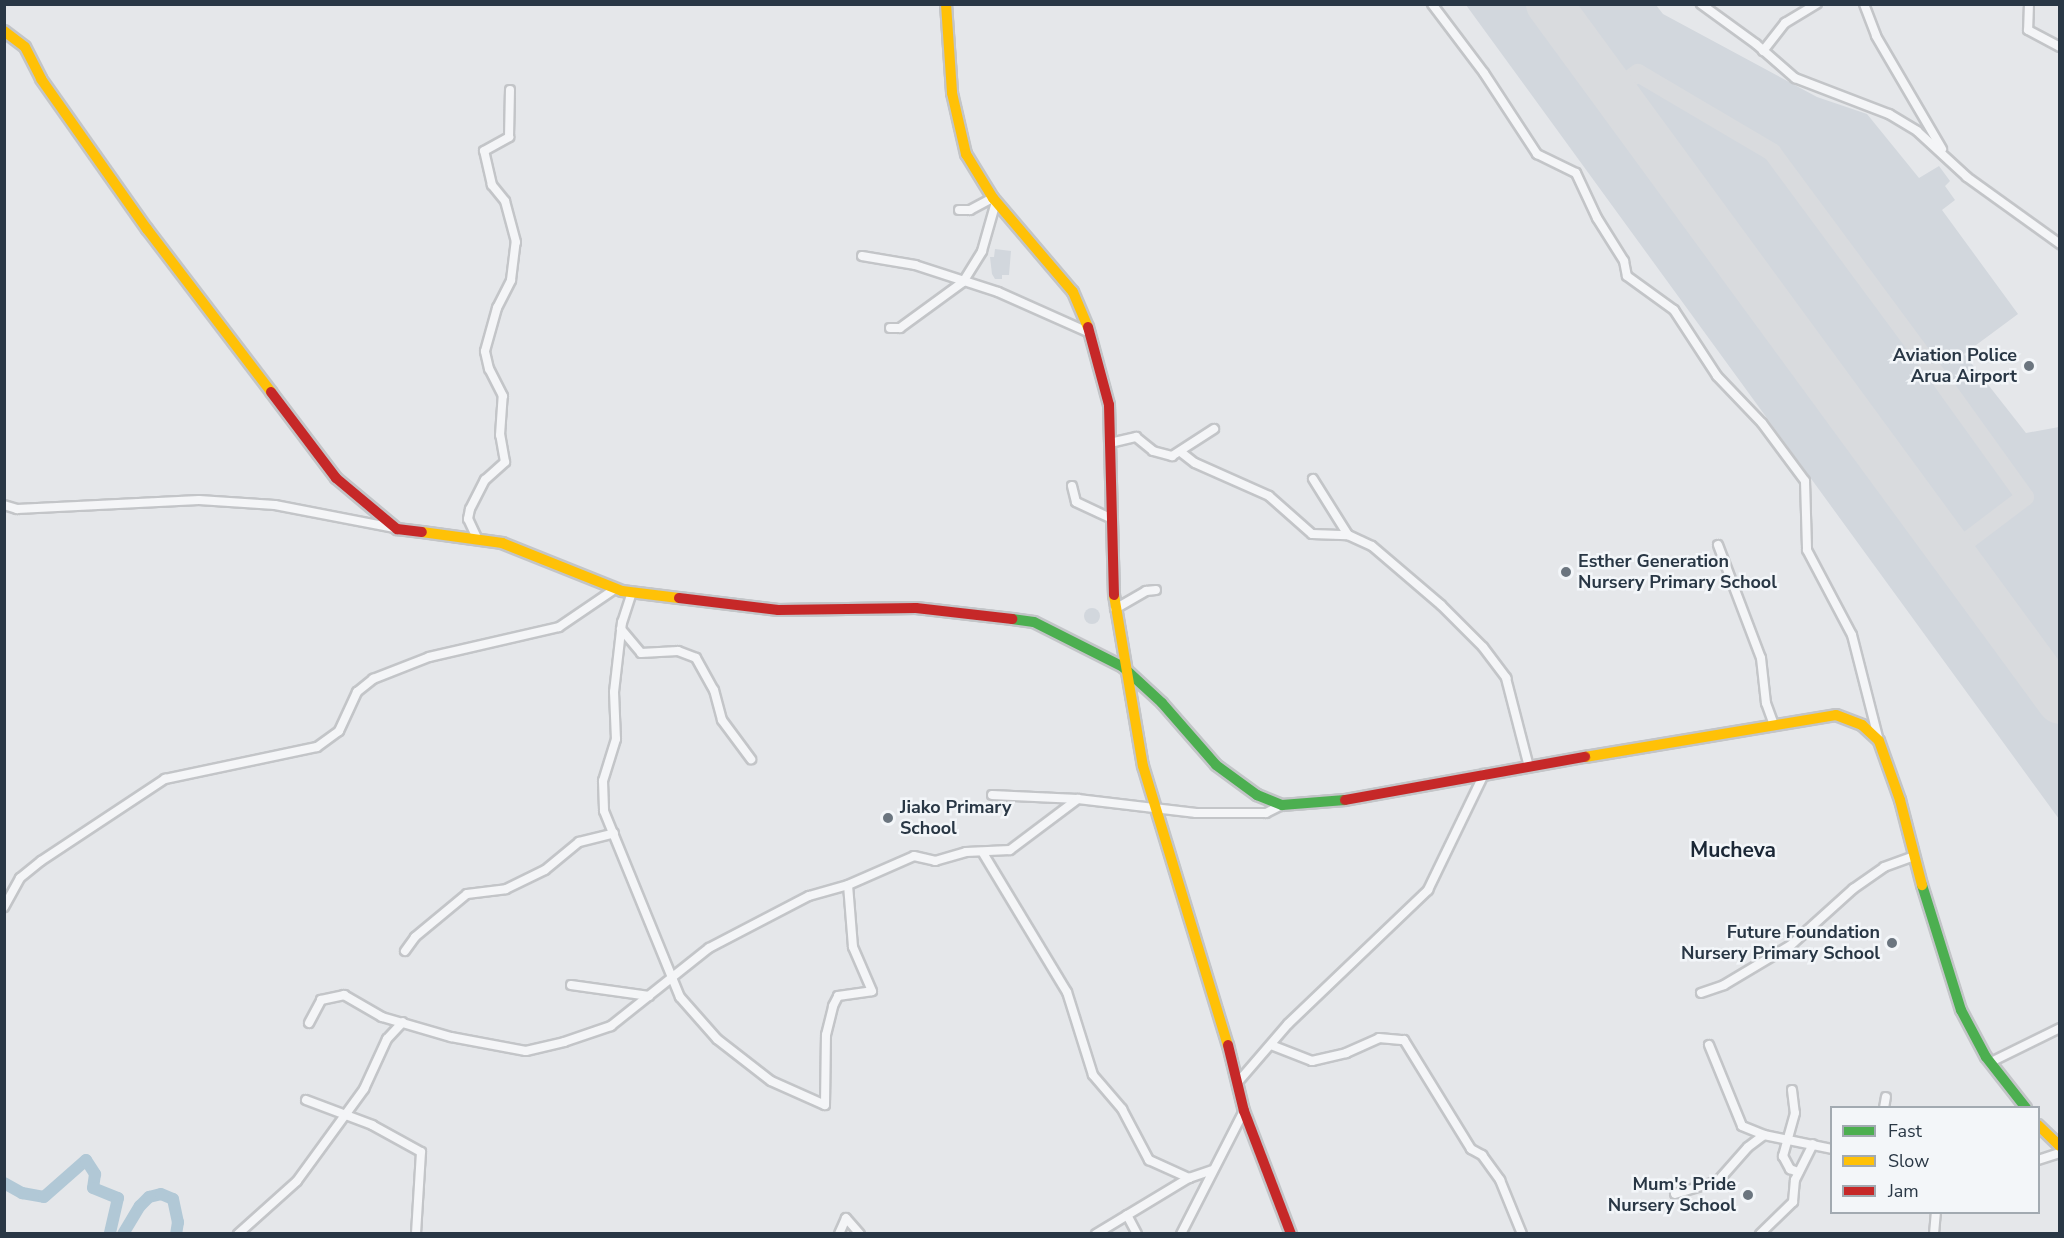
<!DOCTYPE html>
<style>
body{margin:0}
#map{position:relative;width:2064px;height:1238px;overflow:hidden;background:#e5e7ea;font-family:"Nunito Sans",sans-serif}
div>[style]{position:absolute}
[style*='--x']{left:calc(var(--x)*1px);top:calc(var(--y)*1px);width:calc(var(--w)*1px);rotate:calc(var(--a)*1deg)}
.built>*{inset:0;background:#d2d7dd}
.round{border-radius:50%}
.river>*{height:12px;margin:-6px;padding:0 6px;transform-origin:6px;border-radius:6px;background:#b1c8d6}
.taxiway>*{height:18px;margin:-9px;padding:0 9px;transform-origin:9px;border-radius:9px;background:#d9dbde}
.runway>*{height:46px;margin:-23px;padding:0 23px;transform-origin:23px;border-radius:23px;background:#d9dbde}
.roads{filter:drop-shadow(2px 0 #c3c5c8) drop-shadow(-2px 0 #c3c5c8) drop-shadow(0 2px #c3c5c8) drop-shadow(0 -2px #c3c5c8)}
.street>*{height:8px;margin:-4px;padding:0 4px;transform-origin:4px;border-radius:4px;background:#f4f5f7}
.fast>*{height:10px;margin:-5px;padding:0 5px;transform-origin:5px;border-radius:5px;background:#4caf50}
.slow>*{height:10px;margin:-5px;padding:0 5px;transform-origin:5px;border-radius:5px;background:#ffc107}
.jam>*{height:10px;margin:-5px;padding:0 5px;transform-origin:5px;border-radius:5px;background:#c62828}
.dots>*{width:16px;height:16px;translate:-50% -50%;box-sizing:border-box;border:3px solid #f3f6f9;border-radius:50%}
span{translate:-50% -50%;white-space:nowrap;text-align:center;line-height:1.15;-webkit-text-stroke:5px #f3f6f9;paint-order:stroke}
.poi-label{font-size:18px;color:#293745;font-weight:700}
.right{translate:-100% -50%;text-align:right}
.left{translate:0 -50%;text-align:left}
.quarter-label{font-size:21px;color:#1b2736;font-weight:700}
.frame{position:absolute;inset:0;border:6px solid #293745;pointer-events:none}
.legend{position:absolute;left:1830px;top:1106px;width:210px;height:108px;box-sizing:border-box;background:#f3f6f9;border:2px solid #a2aab1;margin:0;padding:8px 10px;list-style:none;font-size:18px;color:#293745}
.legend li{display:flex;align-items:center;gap:12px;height:30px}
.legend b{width:30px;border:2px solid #a2aab1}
</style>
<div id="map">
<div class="built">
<i style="clip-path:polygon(1466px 5px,1656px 5px,1663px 14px,1817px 97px,1867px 114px,1919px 178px,1939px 166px,1950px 181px,1945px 186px,1955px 200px,1942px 210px,2018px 314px,1964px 354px,2026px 433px,2059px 427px,2059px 819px)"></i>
<i style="clip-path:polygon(995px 249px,1011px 251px,1009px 275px,1002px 275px,1002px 279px,995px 279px,992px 274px,990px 257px,994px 257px)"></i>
<i class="round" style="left:1084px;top:608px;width:16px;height:16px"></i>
</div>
<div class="river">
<i style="--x:4;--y:1183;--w:21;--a:29"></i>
<i style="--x:22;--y:1193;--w:22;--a:10"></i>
<i style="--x:44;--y:1197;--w:56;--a:-41.4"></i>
<i style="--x:86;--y:1160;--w:17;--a:57"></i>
<i style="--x:95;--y:1174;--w:14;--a:98"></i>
<i style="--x:93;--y:1188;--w:27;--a:22"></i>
<i style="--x:118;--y:1198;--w:37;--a:103"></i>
<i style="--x:123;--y:1234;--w:33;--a:-59"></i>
<i style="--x:140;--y:1206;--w:13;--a:-45"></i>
<i style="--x:149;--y:1197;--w:12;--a:-14"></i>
<i style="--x:161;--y:1194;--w:13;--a:23"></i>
<i style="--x:173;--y:1199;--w:24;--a:78"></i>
<i style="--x:178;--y:1222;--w:12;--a:99"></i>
</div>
<div class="taxiway">
<i style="--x:1613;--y:91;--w:31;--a:-36"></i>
<i style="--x:1638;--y:73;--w:156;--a:30.5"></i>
<i style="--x:1772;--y:152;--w:279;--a:53.5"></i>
<i style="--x:1938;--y:376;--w:149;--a:54.3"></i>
<i style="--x:2025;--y:497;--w:93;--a:142.9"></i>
</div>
<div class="runway">
<i style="--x:1549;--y:4;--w:864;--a:53.75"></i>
</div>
<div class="roads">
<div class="street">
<i style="--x:1432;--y:4;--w:86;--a:53"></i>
<i style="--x:1484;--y:73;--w:97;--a:56.8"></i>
<i style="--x:1537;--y:154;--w:43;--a:26"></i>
<i style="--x:1576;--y:173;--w:50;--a:65"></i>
<i style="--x:1597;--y:218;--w:51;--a:57.9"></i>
<i style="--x:1624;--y:261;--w:15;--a:79"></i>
<i style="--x:1627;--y:276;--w:58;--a:35.9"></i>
<i style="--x:1674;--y:310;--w:79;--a:56.9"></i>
<i style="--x:1717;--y:376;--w:65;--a:46.2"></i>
<i style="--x:1762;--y:423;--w:72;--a:53.4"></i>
<i style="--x:1805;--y:481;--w:69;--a:88.3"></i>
<i style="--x:1807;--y:550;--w:96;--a:62.1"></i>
<i style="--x:1852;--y:635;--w:109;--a:75.7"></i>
<i style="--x:1701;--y:4;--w:68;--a:36"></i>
<i style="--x:1756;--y:44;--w:52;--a:41.1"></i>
<i style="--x:1795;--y:78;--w:101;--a:21"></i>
<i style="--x:1889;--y:114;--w:33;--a:31"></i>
<i style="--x:1917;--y:131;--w:68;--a:42.6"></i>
<i style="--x:1967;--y:177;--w:115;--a:35.8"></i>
<i style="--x:1864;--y:4;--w:34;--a:69"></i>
<i style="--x:1876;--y:36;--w:131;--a:59.7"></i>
<i style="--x:2029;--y:4;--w:26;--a:92"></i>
<i style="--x:2028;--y:30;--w:36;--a:28"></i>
<i style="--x:1763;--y:51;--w:36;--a:-52"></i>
<i style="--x:1785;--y:23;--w:37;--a:-31"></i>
<i style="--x:959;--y:210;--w:11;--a:0"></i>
<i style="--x:970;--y:210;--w:26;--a:-28"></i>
<i style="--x:862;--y:256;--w:54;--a:9.6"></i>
<i style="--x:915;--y:265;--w:87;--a:18"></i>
<i style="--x:998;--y:292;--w:101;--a:24"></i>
<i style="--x:890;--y:328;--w:10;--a:0"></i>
<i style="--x:900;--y:328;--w:78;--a:-36.1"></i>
<i style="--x:963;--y:282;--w:36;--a:-58"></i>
<i style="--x:982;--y:251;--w:51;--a:-74.1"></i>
<i style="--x:1110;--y:443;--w:27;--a:-13"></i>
<i style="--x:1136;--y:437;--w:22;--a:39"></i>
<i style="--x:1153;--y:451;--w:20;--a:15"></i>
<i style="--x:1172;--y:456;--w:50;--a:-32.7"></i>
<i style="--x:1182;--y:453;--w:16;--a:38"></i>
<i style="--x:1195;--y:463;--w:81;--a:24"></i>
<i style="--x:1269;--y:496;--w:57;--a:41.5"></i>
<i style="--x:1312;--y:534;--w:36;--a:2"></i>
<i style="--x:1348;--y:535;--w:26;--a:25"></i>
<i style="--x:1372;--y:546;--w:91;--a:40.5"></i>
<i style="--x:1441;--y:605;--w:59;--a:45"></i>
<i style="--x:1483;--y:647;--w:39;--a:53"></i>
<i style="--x:1506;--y:678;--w:92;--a:75.5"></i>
<i style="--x:1313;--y:479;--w:66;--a:58"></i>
<i style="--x:1072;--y:486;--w:16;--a:76"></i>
<i style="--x:1076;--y:502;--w:38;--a:25"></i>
<i style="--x:4;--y:505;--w:14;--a:17"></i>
<i style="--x:17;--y:509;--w:182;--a:-2.8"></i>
<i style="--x:199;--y:500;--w:76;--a:3.8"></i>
<i style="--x:275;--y:505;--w:122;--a:10.9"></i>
<i style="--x:477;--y:538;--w:21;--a:-115"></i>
<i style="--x:468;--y:519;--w:10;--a:-79"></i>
<i style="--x:470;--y:509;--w:33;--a:-63"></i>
<i style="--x:485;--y:480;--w:27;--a:-42"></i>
<i style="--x:505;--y:462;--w:27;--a:-100"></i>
<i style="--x:500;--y:435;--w:39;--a:-86"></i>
<i style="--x:503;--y:396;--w:30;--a:-117"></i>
<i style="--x:489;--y:369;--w:18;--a:-103"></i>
<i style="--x:485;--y:351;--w:45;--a:-74.4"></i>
<i style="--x:497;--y:308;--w:31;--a:-63"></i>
<i style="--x:511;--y:280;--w:38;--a:-83"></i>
<i style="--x:516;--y:242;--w:42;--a:-105"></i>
<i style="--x:505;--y:201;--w:21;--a:-129"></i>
<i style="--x:492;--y:185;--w:35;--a:-103"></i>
<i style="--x:484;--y:151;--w:29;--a:-29"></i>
<i style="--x:509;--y:137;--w:47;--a:-88.8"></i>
<i style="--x:1718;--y:545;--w:121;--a:69.2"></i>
<i style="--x:1761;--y:658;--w:45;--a:83.7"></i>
<i style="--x:1766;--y:703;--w:23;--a:70"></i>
<i style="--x:632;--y:592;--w:32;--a:108"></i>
<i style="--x:622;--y:622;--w:70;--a:96.5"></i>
<i style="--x:614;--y:692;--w:47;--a:87.6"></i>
<i style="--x:616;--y:739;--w:44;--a:107.2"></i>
<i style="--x:603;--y:781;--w:30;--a:88"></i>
<i style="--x:604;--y:811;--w:201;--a:67.8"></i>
<i style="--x:680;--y:997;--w:56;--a:48.6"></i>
<i style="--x:717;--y:1039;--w:68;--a:37.9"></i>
<i style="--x:771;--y:1081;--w:59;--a:24"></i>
<i style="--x:825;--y:1105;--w:70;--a:-89.2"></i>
<i style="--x:826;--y:1035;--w:30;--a:-76"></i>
<i style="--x:833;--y:1006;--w:11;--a:-63"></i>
<i style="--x:838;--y:996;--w:34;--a:-8"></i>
<i style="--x:872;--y:991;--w:48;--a:-113.4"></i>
<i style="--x:853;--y:947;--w:62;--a:-94.6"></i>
<i style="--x:1115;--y:609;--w:36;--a:-30"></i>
<i style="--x:1146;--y:591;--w:10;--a:-6"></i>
<i style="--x:621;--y:629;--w:31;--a:50"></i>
<i style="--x:641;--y:653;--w:37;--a:-3"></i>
<i style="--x:678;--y:651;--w:19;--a:21"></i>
<i style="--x:696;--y:658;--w:37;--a:61"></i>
<i style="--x:714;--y:690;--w:31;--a:75"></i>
<i style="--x:722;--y:720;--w:49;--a:53.4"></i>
<i style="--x:992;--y:795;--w:86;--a:2.7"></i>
<i style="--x:1078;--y:799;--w:119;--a:6.8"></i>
<i style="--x:1196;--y:813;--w:70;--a:0"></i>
<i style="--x:1266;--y:813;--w:18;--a:-27"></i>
<i style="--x:983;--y:853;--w:162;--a:58.9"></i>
<i style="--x:1067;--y:992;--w:87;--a:72.6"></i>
<i style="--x:1093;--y:1075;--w:45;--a:49.5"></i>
<i style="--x:1122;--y:1109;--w:58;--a:62.1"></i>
<i style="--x:1149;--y:1160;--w:44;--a:24.2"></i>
<i style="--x:4;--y:907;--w:33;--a:-61"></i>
<i style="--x:20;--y:878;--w:27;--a:-39"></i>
<i style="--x:41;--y:861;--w:149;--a:-33.5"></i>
<i style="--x:165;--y:779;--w:155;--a:-11.9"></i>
<i style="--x:317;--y:747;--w:27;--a:-36"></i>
<i style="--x:339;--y:731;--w:43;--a:-65.2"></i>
<i style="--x:357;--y:692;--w:21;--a:-39"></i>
<i style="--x:373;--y:679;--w:60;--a:-21.4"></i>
<i style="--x:429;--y:657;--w:133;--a:-13"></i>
<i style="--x:559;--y:627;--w:68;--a:-34.2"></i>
<i style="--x:405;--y:951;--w:17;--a:-54"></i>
<i style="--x:415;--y:937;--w:67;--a:-39.6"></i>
<i style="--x:467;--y:894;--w:39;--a:-7"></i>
<i style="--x:506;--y:889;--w:43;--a:-26"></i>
<i style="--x:545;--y:870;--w:44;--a:-39.5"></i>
<i style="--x:579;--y:842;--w:36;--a:-14"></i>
<i style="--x:571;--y:985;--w:79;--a:8"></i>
<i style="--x:1701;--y:993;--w:24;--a:-19"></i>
<i style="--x:1724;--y:985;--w:78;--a:-30.8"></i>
<i style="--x:1791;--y:945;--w:84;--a:-42.1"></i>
<i style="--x:1853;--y:889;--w:38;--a:-35"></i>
<i style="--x:1884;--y:867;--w:33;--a:-20"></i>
<i style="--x:309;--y:1023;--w:26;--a:-62"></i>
<i style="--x:321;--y:1000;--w:24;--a:-12"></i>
<i style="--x:344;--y:995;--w:44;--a:30.1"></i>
<i style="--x:382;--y:1017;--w:72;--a:16.2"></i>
<i style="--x:451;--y:1037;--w:76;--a:10.6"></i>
<i style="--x:526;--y:1051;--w:39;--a:-13"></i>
<i style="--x:564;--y:1042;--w:50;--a:-18.8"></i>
<i style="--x:611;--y:1026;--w:125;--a:-38.5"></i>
<i style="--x:709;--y:948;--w:113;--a:-27.5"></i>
<i style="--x:809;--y:896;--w:41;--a:-15.8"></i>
<i style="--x:848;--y:885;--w:72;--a:-23.7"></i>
<i style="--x:914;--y:856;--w:22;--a:13"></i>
<i style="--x:935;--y:861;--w:32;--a:-16"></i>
<i style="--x:966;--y:852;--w:44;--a:-2.6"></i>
<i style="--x:1010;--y:850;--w:85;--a:-36.9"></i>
<i style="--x:1271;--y:1045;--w:44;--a:21.3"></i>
<i style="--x:1312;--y:1061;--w:35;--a:-13"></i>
<i style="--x:1346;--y:1053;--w:36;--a:-24"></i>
<i style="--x:1379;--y:1038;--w:25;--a:5"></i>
<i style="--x:1404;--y:1040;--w:128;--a:58.4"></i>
<i style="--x:1471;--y:1149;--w:13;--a:29"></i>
<i style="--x:1482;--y:1155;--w:31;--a:54"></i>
<i style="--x:1500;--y:1180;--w:58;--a:67.8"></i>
<i style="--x:1709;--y:1045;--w:87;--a:67.8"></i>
<i style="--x:1742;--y:1126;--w:24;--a:22"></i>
<i style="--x:1764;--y:1135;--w:69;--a:11.6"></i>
<i style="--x:1991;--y:1062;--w:77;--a:-26.2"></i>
<i style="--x:1238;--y:1082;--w:77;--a:-49.2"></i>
<i style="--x:1288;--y:1024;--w:194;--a:-43.7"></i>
<i style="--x:1428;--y:890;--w:129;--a:-64.2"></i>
<i style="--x:1792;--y:1090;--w:23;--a:83"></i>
<i style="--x:1795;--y:1113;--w:45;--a:105.6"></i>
<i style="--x:1783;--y:1156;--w:15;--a:62"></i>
<i style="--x:1790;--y:1169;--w:9;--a:21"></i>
<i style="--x:306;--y:1100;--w:71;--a:20.7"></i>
<i style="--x:372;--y:1125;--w:56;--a:28.9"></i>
<i style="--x:421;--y:1152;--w:82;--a:93.5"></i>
<i style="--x:1884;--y:1108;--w:11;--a:-80"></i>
<i style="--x:2038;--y:1160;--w:23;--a:-18"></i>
<i style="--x:1675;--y:1194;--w:45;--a:-16.8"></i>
<i style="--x:1718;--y:1181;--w:45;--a:-48.6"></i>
<i style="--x:1748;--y:1147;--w:20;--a:-37"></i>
<i style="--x:1127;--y:1215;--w:21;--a:62"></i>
<i style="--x:238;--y:1234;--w:79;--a:-41.9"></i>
<i style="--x:297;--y:1181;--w:114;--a:-53.9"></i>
<i style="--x:364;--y:1089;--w:55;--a:-65.3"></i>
<i style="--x:387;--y:1039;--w:23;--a:-47"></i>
<i style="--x:839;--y:1234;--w:17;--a:-66"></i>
<i style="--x:846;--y:1218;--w:21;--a:49"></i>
<i style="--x:1096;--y:1234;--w:109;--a:-31.1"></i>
<i style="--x:1189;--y:1178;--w:24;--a:-19"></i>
<i style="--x:1181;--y:1234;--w:138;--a:-62.9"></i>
<i style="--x:1760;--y:1234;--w:46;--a:-44.1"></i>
<i style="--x:1793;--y:1202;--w:22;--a:-85"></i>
<i style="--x:1795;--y:1180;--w:40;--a:-63.4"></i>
<i style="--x:1934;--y:1234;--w:22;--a:-85"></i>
</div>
<div class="fast">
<i style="--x:1012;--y:619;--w:22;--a:8"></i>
<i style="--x:1034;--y:622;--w:100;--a:26.8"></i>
<i style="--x:1123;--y:667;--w:53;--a:42.7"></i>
<i style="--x:1162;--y:703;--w:82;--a:48.9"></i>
<i style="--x:1216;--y:765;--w:51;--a:36.2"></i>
<i style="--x:1257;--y:795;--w:27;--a:22"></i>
<i style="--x:1282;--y:805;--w:63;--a:-4.5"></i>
<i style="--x:1922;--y:885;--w:131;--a:72.7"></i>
<i style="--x:1961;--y:1010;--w:53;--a:62"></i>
<i style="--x:1986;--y:1057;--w:65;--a:51.9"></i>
</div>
<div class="slow">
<i style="--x:946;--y:4;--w:89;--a:86.1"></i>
<i style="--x:952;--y:93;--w:63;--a:77.1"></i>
<i style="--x:966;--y:154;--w:52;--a:58.5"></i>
<i style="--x:993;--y:198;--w:123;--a:49.6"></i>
<i style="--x:1073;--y:292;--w:38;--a:67"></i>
<i style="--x:4;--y:31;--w:26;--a:37"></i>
<i style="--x:25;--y:47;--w:36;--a:63"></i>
<i style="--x:41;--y:79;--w:184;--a:54.8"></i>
<i style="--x:147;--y:229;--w:205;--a:52.7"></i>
<i style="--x:422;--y:532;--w:81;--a:7.8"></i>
<i style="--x:502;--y:543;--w:129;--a:21.8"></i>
<i style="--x:622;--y:591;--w:57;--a:7"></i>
<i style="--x:1114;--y:595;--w:173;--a:80.4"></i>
<i style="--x:1143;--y:766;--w:292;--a:73.1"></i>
<i style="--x:1585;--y:757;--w:254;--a:-9.5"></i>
<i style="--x:1836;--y:715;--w:28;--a:21"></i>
<i style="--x:1862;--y:725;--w:23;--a:43"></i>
<i style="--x:1879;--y:741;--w:63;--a:70.4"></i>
<i style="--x:1900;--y:800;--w:88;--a:75.5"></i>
<i style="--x:2038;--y:1125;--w:30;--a:44"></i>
</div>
<div class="jam">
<i style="--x:1088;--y:327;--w:81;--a:74.9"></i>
<i style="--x:1109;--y:405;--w:190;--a:88.5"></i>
<i style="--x:271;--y:392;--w:108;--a:52.9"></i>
<i style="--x:336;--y:478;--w:80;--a:39.9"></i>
<i style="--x:397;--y:529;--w:25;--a:7"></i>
<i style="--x:679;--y:598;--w:100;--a:6.9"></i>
<i style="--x:778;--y:610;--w:138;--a:-0.8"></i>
<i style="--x:916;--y:608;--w:97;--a:6.5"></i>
<i style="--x:1345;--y:800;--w:244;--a:-10.2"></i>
<i style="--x:1228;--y:1045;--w:68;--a:76.4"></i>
<i style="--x:1244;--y:1111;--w:132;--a:69.1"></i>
</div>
</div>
<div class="dots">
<i style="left:2029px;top:366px;background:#6b757f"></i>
<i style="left:1566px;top:572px;background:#6b757f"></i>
<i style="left:888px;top:818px;background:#6b757f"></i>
<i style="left:1892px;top:943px;background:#6b757f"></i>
<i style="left:1748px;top:1195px;background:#6b757f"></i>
</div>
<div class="poi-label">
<span class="right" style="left:2017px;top:366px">Aviation Police<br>Arua Airport</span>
<span class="left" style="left:1578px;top:572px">Esther Generation<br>Nursery Primary School</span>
<span class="left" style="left:900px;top:818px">Jiako Primary<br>School</span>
<span class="right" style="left:1880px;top:943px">Future Foundation<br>Nursery Primary School</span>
<span class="right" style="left:1736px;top:1195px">Mum's Pride<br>Nursery School</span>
</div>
<div class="quarter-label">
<span style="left:1733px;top:850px">Mucheva</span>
</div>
<div class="frame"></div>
<ul class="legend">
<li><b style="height:8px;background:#4caf50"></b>Fast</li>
<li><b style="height:8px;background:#ffc107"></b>Slow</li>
<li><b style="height:8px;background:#c62828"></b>Jam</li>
</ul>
</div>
